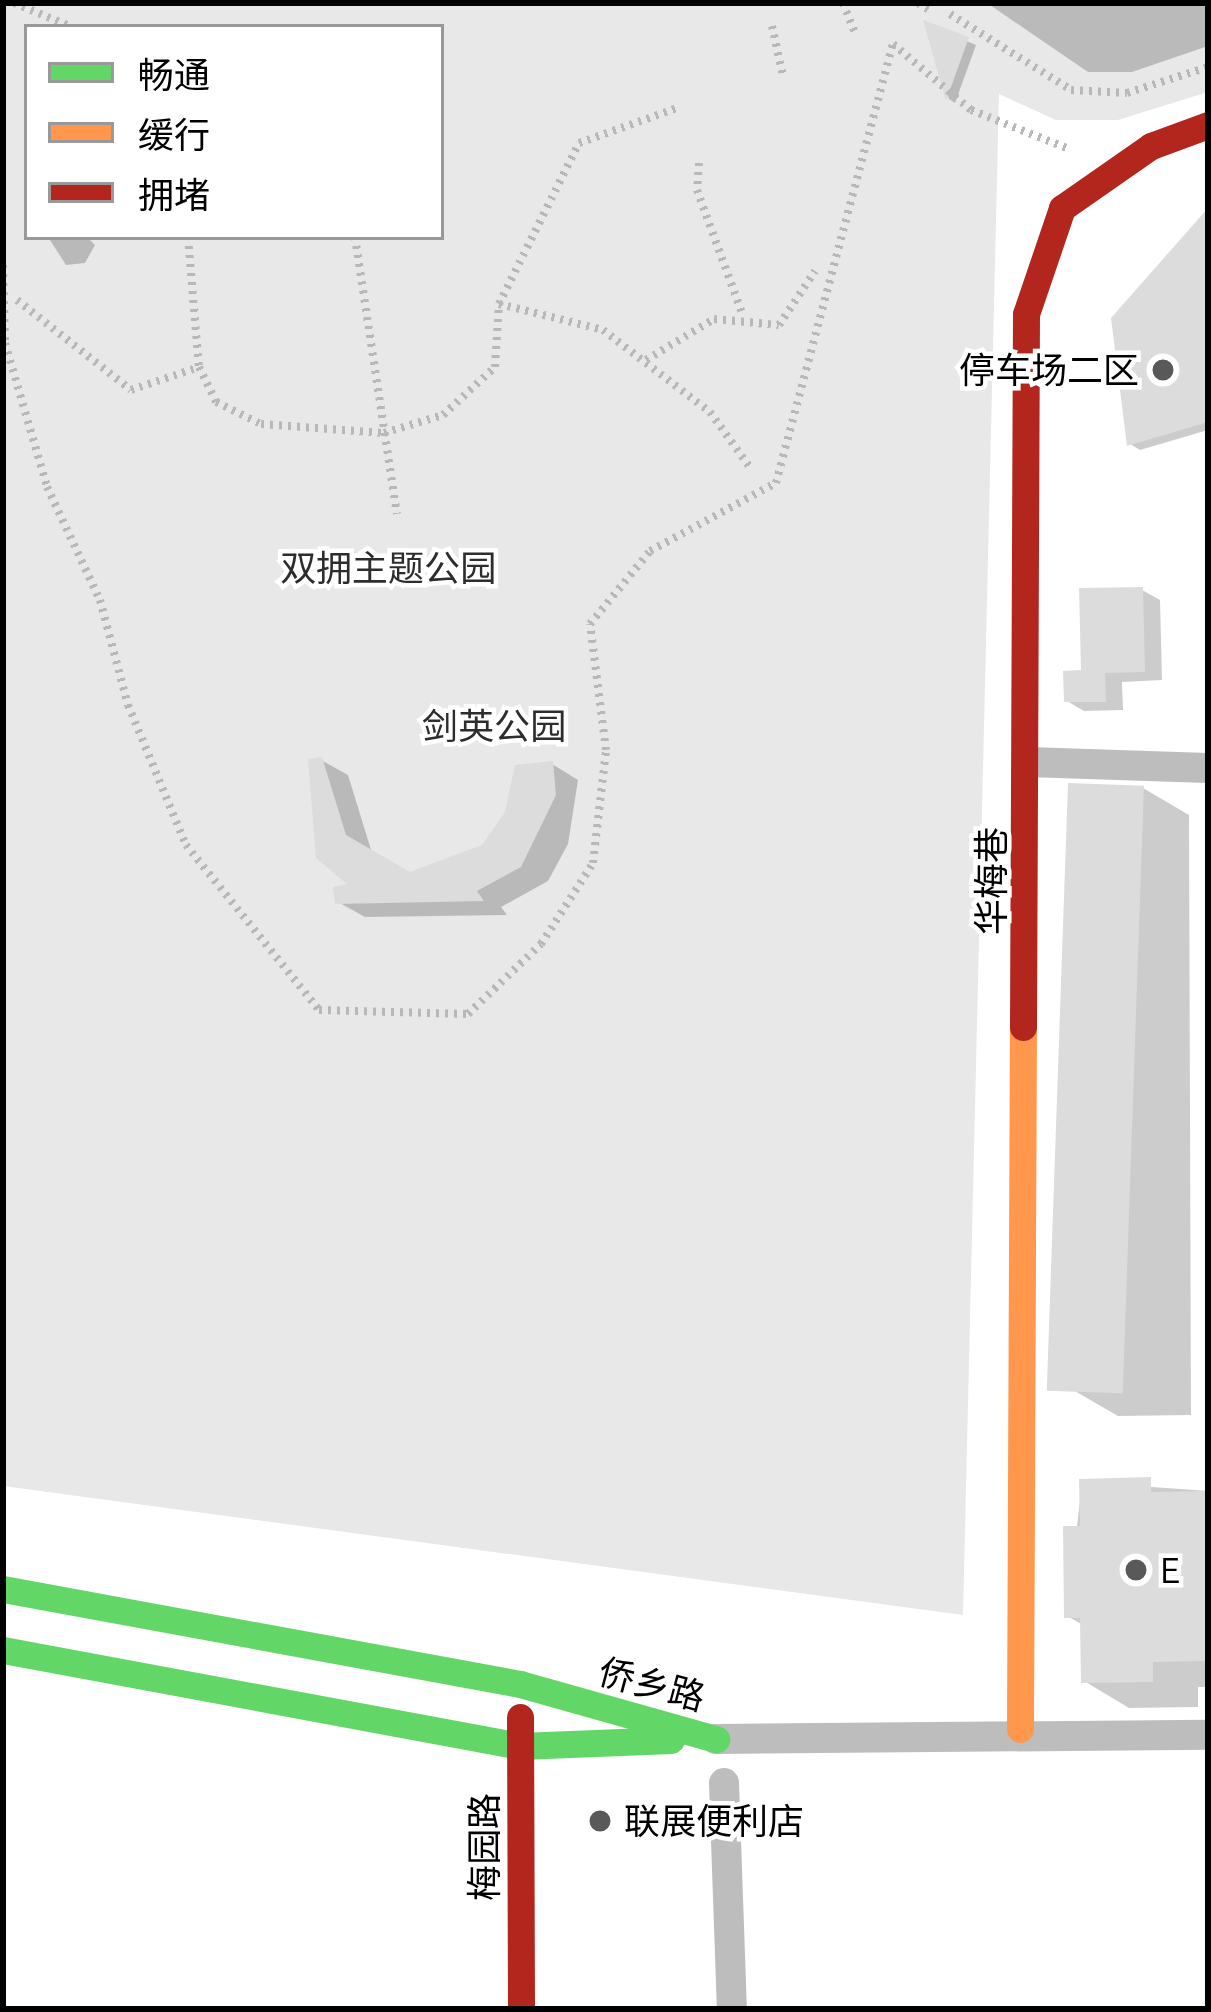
<!DOCTYPE html>
<meta charset="utf-8">
<style>
body{margin:0}
#map{position:relative;width:1211px;height:2012px;overflow:hidden;background:#fff;font-family:Ubuntu,"Noto Sans SC",sans-serif}
div>[style]{position:absolute}
[style*='--x']{left:calc(var(--x)*1px);top:calc(var(--y)*1px);width:calc(var(--w)*1px);rotate:calc(var(--a)*1deg)}
.green>*{inset:0;background:#e8e8e8}
.water>*{inset:0;background:#bababa}
.shadow>*{inset:0;background:#0003}
.building>*{inset:0;background:#dcdcdc;transform-origin:0 0}
.path>*{height:8px;margin-top:-4px;transform-origin:0;background:repeating-linear-gradient(90deg,#b8b8b8 0 3px,transparent 0 9px)}
.street>*{height:30px;margin:-15px;padding:0 15px;transform-origin:15px;border-radius:15px;background:#bdbdbd}
.fast>*{height:27px;margin:-13.5px;padding:0 13.5px;transform-origin:13.5px;border-radius:13.5px;background:#63d668}
.slow>*{height:27px;margin:-13.5px;padding:0 13.5px;transform-origin:13.5px;border-radius:13.5px;background:#ff974d}
.jam>*{height:27px;margin:-13.5px;padding:0 13.5px;transform-origin:13.5px;border-radius:13.5px;background:#b3261e}
.dots>*{width:33px;height:33px;translate:-50% -50%;box-sizing:border-box;border:6px solid #fff;border-radius:50%}
span{translate:-50% -50%;white-space:nowrap;text-align:center;line-height:1.15;-webkit-text-stroke:9px #fff;paint-order:stroke}
.poi-label{font-size:36px;color:#000}
.right{translate:-100% -50%;text-align:right}
.left{translate:0 -50%;text-align:left}
.park-label{font-size:36px;color:#2d2d2d}
.street-label{font-size:36px;color:#000}
.frame{position:absolute;inset:0;border:6px solid #000;pointer-events:none}
.legend{position:absolute;left:24px;top:24px;width:420px;height:216px;box-sizing:border-box;background:#fff;border:3px solid #999;margin:0;padding:15px 21px;list-style:none;font-size:36px;color:#000}
.legend li{display:flex;align-items:center;gap:24px;height:60px}
.legend b{width:60px;border:3px solid #999}
</style>
<div id="map">
<div class="green">
<i style="clip-path:polygon(evenodd,3px 3px,1208px 3px,1208px 92px,1118px 120px,1056px 120px,999px 94px,963px 1615px,3px 1486px,3px 3px,27px 27px,441px 27px,441px 237px,27px 237px,27px 27px)"></i>
</div>
<div class="water">
<i style="clip-path:polygon(987px 3px,1208px 3px,1208px 46px,1132px 72px,1088px 72px)"></i>
</div>
<div class="shadow">
<i style="clip-path:polygon(927px 25px,976px 45px,955px 103px,949px 99px)"></i>
<i style="clip-path:polygon(1208px 212px,1208px 430px,1140px 450px,1130px 444px)"></i>
<i style="clip-path:polygon(48px 237px,87px 237px,95px 245px,85px 263px,66px 265px)"></i>
<i style="clip-path:polygon(1142px 590px,1160px 600px,1162px 680px,1122px 682px,1123px 710px,1084px 711px,1067px 701px)"></i>
<i style="clip-path:polygon(321px 760px,348px 775px,372px 853px,410px 875px,484px 848px,552px 764px,578px 780px,568px 844px,548px 881px,501px 907px,507px 915px,365px 917px,338px 902px,354px 886px)"></i>
<i style="clip-path:polygon(1143px 788px,1189px 815px,1191px 1415px,1118px 1416px,1073px 1390px)"></i>
<i style="clip-path:polygon(1082px 1482px,1208px 1491px,1208px 1687px,1198px 1687px,1198px 1707px,1129px 1708px,1084px 1681px,1083px 1625px,1067px 1616px)"></i>
</div>
<div class="building">
<i style="clip-path:polygon(923px 20px,969px 37px,946px 101px)"></i>
<i style="clip-path:polygon(1208px 208px,1208px 422px,1127px 446px,1111px 318px)"></i>
<i style="clip-path:polygon(1143px 587px,1145px 672px,1105px 673px,1106px 702px,1064px 702px,1063px 671px,1081px 670px,1079px 588px)"></i>
<i style="clip-path:polygon(322px 757px,346px 835px,410px 872px,482px 845px,505px 812px,515px 765px,553px 761px,556px 795px,521px 867px,477px 891px,484px 901px,335px 904px,333px 887px,347px 884px,316px 858px,308px 759px)"></i>
<i style="left:1068px;top:783px;width:76px;height:608px;rotate:2deg"></i>
<i style="clip-path:polygon(1151px 1477px,1151px 1492px,1208px 1491px,1208px 1661px,1153px 1662px,1153px 1682px,1081px 1683px,1080px 1618px,1064px 1618px,1063px 1526px,1080px 1526px,1079px 1479px)"></i>
</div>
<div class="path">
<i style="--x:14;--y:3;--w:63;--a:22.5"></i>
<i style="--x:843;--y:3;--w:31;--a:68"></i>
<i style="--x:918;--y:3;--w:13;--a:32"></i>
<i style="--x:950;--y:14;--w:143;--a:32.1"></i>
<i style="--x:1071;--y:90;--w:56;--a:3.1"></i>
<i style="--x:1127;--y:93;--w:85;--a:-17.8"></i>
<i style="--x:772;--y:26;--w:51;--a:77.6"></i>
<i style="--x:699;--y:163;--w:27;--a:94"></i>
<i style="--x:697;--y:190;--w:134;--a:69.9"></i>
<i style="--x:188;--y:237;--w:130;--a:85.2"></i>
<i style="--x:199;--y:367;--w:39;--a:64"></i>
<i style="--x:216;--y:402;--w:50;--a:26.1"></i>
<i style="--x:261;--y:424;--w:123;--a:4.2"></i>
<i style="--x:384;--y:433;--w:62;--a:-17"></i>
<i style="--x:443;--y:415;--w:71;--a:-42.7"></i>
<i style="--x:495;--y:367;--w:63;--a:-86.4"></i>
<i style="--x:499;--y:304;--w:180;--a:-63.6"></i>
<i style="--x:579;--y:143;--w:107;--a:-19.6"></i>
<i style="--x:355;--y:237;--w:280;--a:81.4"></i>
<i style="--x:3;--y:265;--w:78;--a:88.5"></i>
<i style="--x:5;--y:343;--w:150;--a:73.7"></i>
<i style="--x:47;--y:487;--w:125;--a:64.9"></i>
<i style="--x:100;--y:600;--w:109;--a:75.1"></i>
<i style="--x:128;--y:705;--w:152;--a:67.5"></i>
<i style="--x:186;--y:845;--w:212;--a:51.1"></i>
<i style="--x:319;--y:1010;--w:149;--a:1.5"></i>
<i style="--x:468;--y:1014;--w:101;--a:-43.8"></i>
<i style="--x:541;--y:944;--w:96;--a:-57.3"></i>
<i style="--x:593;--y:863;--w:114;--a:-83.4"></i>
<i style="--x:606;--y:750;--w:127;--a:-97.2"></i>
<i style="--x:590;--y:624;--w:94;--a:-50.6"></i>
<i style="--x:650;--y:551;--w:143;--a:-28.4"></i>
<i style="--x:776;--y:483;--w:454;--a:-75.1"></i>
<i style="--x:893;--y:44;--w:102;--a:40.2"></i>
<i style="--x:971;--y:110;--w:105;--a:21.7"></i>
<i style="--x:17;--y:300;--w:145;--a:38.3"></i>
<i style="--x:131;--y:390;--w:72;--a:-18.7"></i>
<i style="--x:499;--y:304;--w:107;--a:14"></i>
<i style="--x:603;--y:330;--w:135;--a:37.5"></i>
<i style="--x:710;--y:412;--w:67;--a:54.2"></i>
<i style="--x:646;--y:360;--w:79;--a:-31.1"></i>
<i style="--x:714;--y:319;--w:65;--a:5.3"></i>
<i style="--x:779;--y:325;--w:65;--a:-56.3"></i>
</div>
<div class="street">
<i style="--x:1028;--y:762;--w:180;--a:1.9"></i>
<i style="--x:716;--y:1739;--w:492;--a:-0.5"></i>
<i style="--x:724;--y:1783;--w:226;--a:88"></i>
</div>
<div class="fast">
<i style="--x:3;--y:1589;--w:526;--a:10.41"></i>
<i style="--x:520;--y:1684;--w:204;--a:15.7"></i>
<i style="--x:3;--y:1650;--w:526;--a:10.52"></i>
<i style="--x:520;--y:1746;--w:151;--a:-2.3"></i>
</div>
<div class="slow">
<i style="--x:1020;--y:1729;--w:702;--a:-89.76"></i>
</div>
<div class="jam">
<i style="--x:1023;--y:1027;--w:713;--a:-89.76"></i>
<i style="--x:1026;--y:314;--w:112;--a:-71.2"></i>
<i style="--x:1062;--y:208;--w:108;--a:-34.9"></i>
<i style="--x:1151;--y:146;--w:61;--a:-20.2"></i>
<i style="--x:520;--y:1717;--w:292;--a:89.8"></i>
</div>
<div class="dots">
<i style="left:1163px;top:370px;background:#595959"></i>
<i style="left:1136px;top:1570px;background:#595959"></i>
<i style="left:600px;top:1821px;background:#595959"></i>
</div>
<div class="poi-label">
<span class="right" style="left:1139px;top:370px">停车场二区</span>
<span class="left" style="left:1160px;top:1570px">E</span>
<span class="left" style="left:624px;top:1821px">联展便利店</span>
</div>
<div class="park-label">
<span style="left:388px;top:568px">双拥主题公园</span>
<span style="left:494px;top:726px">剑英公园</span>
</div>
<div class="street-label">
<span style="left:991px;top:881px;rotate:-90deg">华梅巷</span>
<span style="left:652px;top:1684px;rotate:15deg">侨乡路</span>
<span style="left:484px;top:1847px;rotate:-90deg">梅园路</span>
</div>
<div class="frame"></div>
<ul class="legend">
<li><b style="height:15px;background:#63d668"></b>畅通</li>
<li><b style="height:15px;background:#ff974d"></b>缓行</li>
<li><b style="height:15px;background:#b3261e"></b>拥堵</li>
</ul>
</div>
